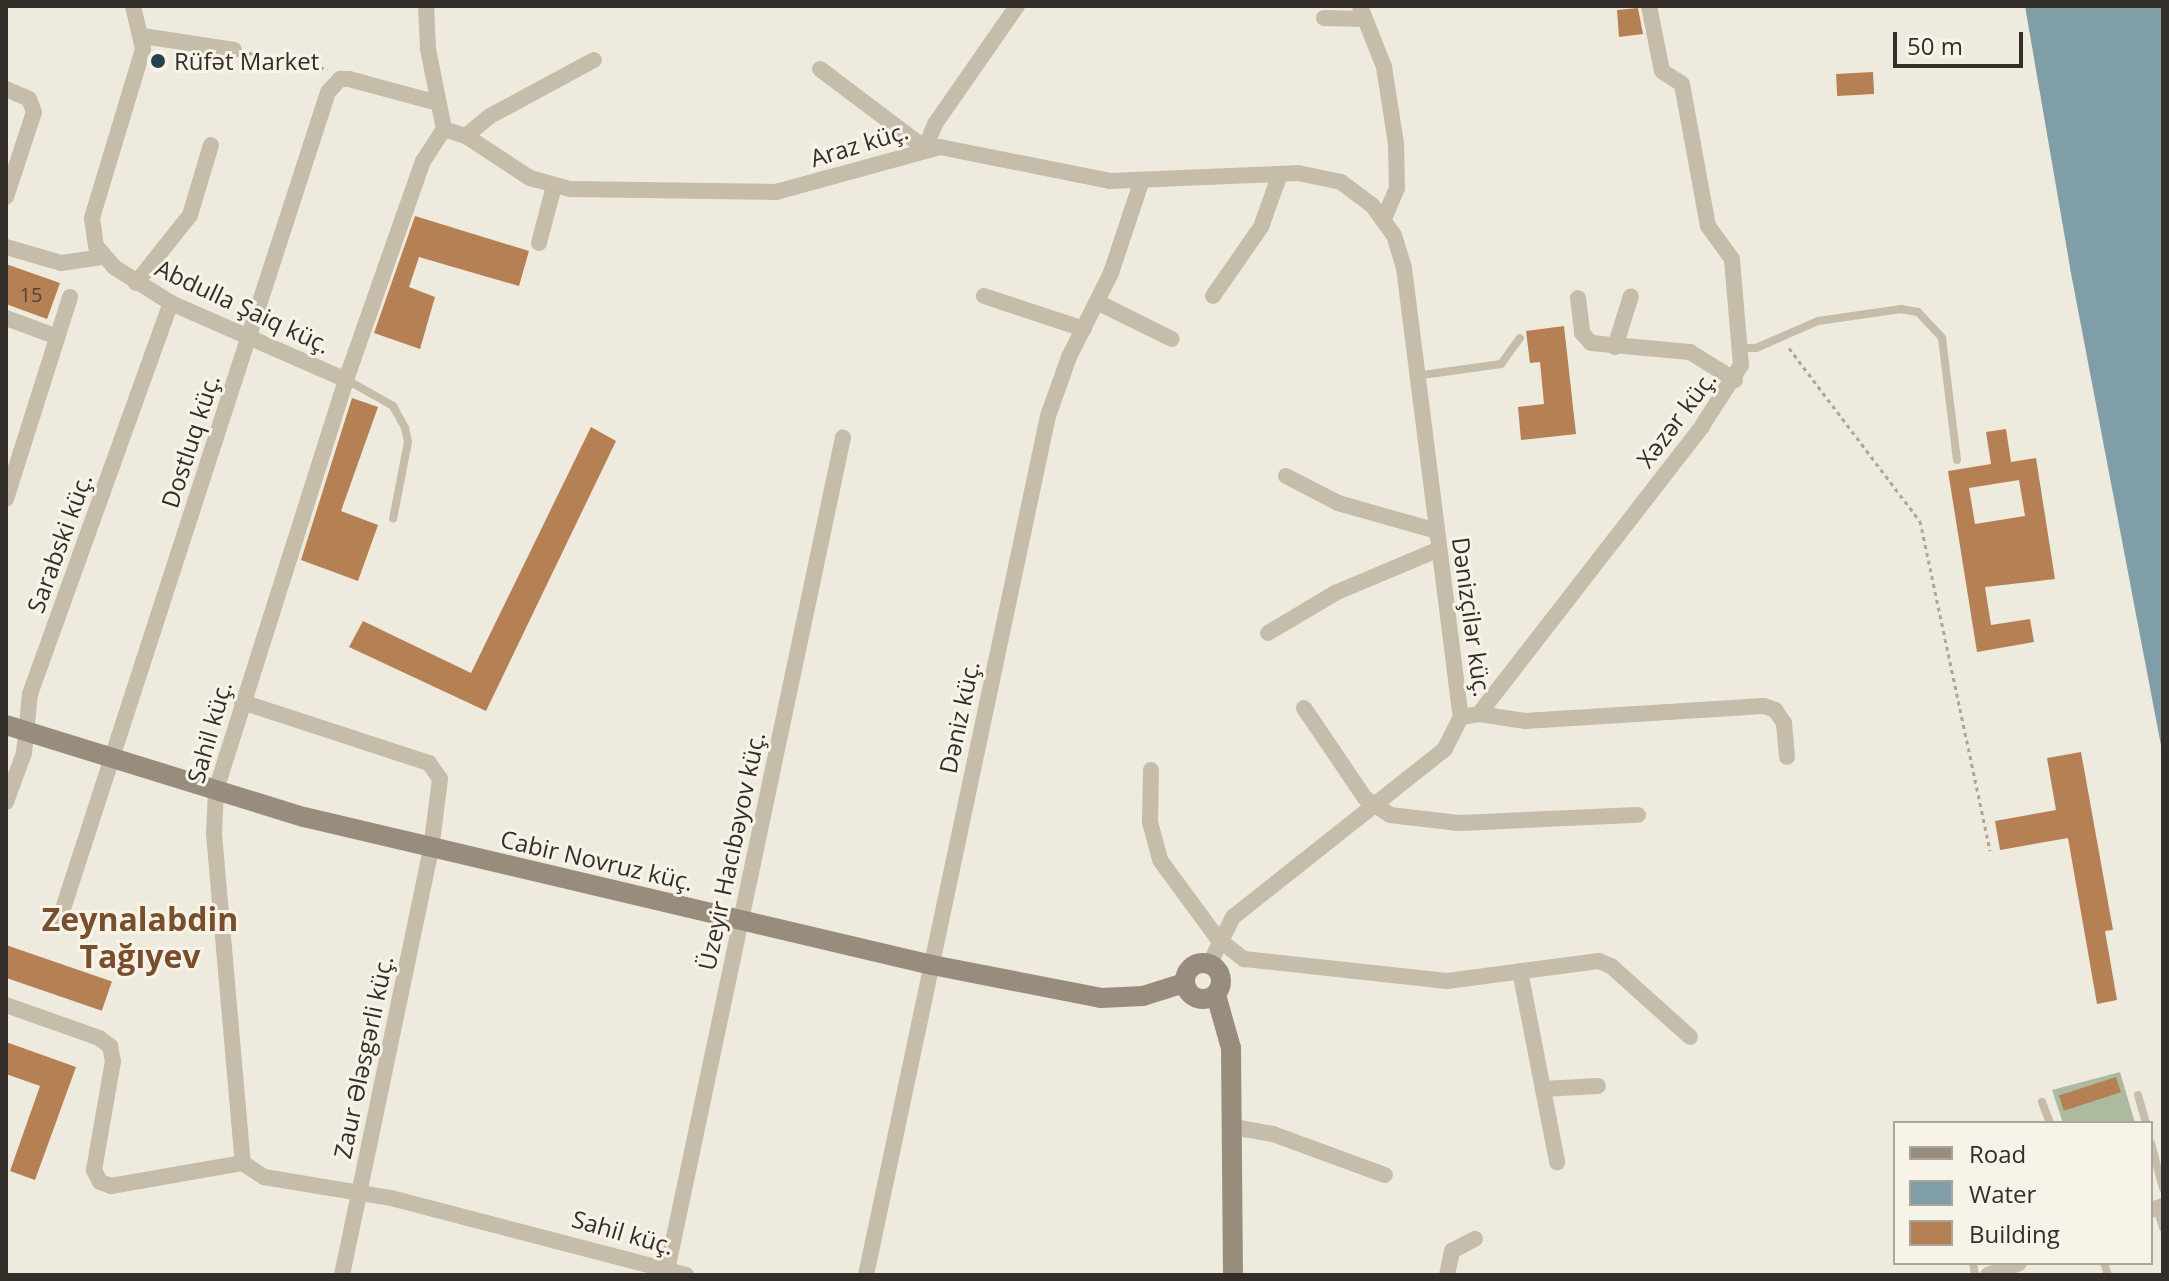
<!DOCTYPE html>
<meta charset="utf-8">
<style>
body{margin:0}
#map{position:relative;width:2169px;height:1281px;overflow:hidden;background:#eeeadd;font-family:"Open Sans",sans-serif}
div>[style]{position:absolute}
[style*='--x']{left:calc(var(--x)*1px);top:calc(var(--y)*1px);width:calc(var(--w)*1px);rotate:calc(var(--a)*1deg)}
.green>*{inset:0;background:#acbb9f}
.water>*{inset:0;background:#7f9ea8}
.building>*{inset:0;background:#b58054;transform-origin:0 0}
.path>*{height:3px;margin-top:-1.5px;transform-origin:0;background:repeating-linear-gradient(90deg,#b0a695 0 4px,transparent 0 8px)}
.service>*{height:8px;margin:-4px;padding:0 4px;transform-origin:4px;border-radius:4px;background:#c5bcaa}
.minor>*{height:16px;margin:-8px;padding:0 8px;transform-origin:8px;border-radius:8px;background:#c5bcaa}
.secondary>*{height:20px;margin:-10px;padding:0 10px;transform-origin:10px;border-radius:10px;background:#988c7c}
.secondary>.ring{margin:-10px;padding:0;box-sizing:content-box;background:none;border:20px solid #988c7c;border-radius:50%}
.dots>*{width:22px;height:22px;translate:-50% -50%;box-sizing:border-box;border:4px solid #f7f3e8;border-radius:50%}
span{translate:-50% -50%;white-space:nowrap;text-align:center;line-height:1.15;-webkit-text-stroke:6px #f7f3e8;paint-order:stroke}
.number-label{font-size:20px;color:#544234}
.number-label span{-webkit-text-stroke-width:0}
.poi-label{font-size:24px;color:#332e29}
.left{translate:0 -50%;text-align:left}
.street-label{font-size:24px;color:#332e29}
.district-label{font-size:32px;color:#784e2d;font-weight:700}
.frame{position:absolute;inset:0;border:8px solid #332e29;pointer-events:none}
.legend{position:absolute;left:1893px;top:1121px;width:260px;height:144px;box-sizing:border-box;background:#f7f3e8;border:2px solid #a9a49c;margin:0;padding:10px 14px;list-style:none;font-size:24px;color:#332e29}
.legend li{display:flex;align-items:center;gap:16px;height:40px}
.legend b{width:40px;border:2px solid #a9a49c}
.scale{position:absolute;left:1893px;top:32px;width:130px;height:36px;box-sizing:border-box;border:4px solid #332e29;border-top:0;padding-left:10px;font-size:24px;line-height:28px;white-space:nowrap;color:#332e29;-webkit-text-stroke:6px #f7f3e8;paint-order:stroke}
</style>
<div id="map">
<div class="green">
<i style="clip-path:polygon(2120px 1072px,2135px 1123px,2063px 1123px,2052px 1090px)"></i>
</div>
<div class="water">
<i style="clip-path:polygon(2025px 6px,2163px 6px,2163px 756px,2071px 273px)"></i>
</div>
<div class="building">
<i style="clip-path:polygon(1638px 8px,1643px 34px,1619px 37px,1617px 10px)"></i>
<i style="left:1873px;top:72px;width:22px;height:37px;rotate:87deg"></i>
<i style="clip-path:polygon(415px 216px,529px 251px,519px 286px,419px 257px,409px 287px,435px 297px,420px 349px,374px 333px)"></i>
<i style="clip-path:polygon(6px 264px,60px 283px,47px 319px,6px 304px)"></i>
<i style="clip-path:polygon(1564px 326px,1576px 434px,1521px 440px,1518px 407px,1544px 404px,1540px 362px,1530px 363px,1526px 331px)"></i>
<i style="clip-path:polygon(352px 398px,378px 407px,341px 511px,378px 525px,358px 581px,301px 560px)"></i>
<i style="clip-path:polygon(591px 427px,616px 441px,486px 711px,349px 647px,363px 621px,471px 673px)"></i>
<i style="clip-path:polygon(evenodd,2006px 429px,2011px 462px,2036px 458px,2055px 579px,1985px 587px,1991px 625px,2030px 619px,2034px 642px,1977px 652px,1948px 471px,1991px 464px,1986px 432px,2006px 429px,2019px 480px,2025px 516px,1975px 524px,1969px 488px,2019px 480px)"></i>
<i style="clip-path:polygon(2081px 752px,2113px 930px,2105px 931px,2117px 1000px,2097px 1004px,2068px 838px,2000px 850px,1995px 821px,2056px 810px,2047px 758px)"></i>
<i style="left:6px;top:945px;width:112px;height:31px;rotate:19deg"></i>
<i style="clip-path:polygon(6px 1042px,76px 1067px,35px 1180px,10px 1171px,40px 1086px,6px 1074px)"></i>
<i style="left:2116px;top:1077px;width:16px;height:60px;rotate:72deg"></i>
</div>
<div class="path">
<i style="--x:249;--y:53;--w:80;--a:11.6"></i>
<i style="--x:1789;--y:348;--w:217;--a:52.9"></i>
<i style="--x:1920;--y:521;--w:337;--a:78"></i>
</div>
<div class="service">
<i style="--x:1742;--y:348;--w:14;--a:0"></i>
<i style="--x:1756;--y:348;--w:68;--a:-23.5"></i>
<i style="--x:1818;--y:321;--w:84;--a:-8.2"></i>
<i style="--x:1901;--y:309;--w:17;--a:10"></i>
<i style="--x:1918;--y:312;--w:35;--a:47"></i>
<i style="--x:1942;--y:338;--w:123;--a:83"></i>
<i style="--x:1415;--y:376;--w:87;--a:-7.9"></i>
<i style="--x:1501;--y:364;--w:32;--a:-54"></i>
<i style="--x:347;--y:380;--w:53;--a:29.5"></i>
<i style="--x:393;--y:406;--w:25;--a:61"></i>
<i style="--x:405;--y:428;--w:14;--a:78"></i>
<i style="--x:408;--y:442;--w:78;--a:101"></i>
<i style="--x:2138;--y:1095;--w:29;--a:74"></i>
<i style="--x:2042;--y:1102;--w:22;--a:69"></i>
<i style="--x:2151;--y:1143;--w:47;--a:75.1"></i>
<i style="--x:2157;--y:1208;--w:21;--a:73"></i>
<i style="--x:1973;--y:1263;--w:12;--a:81"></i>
<i style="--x:2104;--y:1263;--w:13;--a:72"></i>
</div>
<div class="minor">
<i style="--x:133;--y:6;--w:44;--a:76.9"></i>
<i style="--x:143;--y:49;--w:177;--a:106.8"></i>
<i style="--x:92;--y:218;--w:28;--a:82"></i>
<i style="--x:96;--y:246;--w:28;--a:49"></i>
<i style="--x:114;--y:267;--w:67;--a:32.3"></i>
<i style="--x:171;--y:303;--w:191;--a:23.7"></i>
<i style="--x:426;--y:6;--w:43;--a:87.3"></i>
<i style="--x:428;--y:49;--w:82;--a:78.7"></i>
<i style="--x:1360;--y:6;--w:66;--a:68.5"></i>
<i style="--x:1384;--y:67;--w:78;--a:81.1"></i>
<i style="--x:1396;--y:144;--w:44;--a:88.7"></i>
<i style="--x:1397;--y:188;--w:33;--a:113"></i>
<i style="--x:1324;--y:18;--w:40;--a:1.4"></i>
<i style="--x:143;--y:36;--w:92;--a:8.7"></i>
<i style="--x:820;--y:69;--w:131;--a:37"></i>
<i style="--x:925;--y:148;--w:26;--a:-67"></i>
<i style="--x:935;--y:124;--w:144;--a:-55.2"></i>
<i style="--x:6;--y:89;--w:25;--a:23"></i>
<i style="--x:29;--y:99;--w:14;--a:69"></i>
<i style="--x:34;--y:112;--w:89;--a:108.2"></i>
<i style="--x:444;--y:129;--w:23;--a:18"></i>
<i style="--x:466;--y:136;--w:77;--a:33.3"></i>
<i style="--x:530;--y:178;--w:41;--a:15.4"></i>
<i style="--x:570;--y:189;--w:206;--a:0.8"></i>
<i style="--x:776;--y:192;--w:170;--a:-15.3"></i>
<i style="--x:940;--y:147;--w:173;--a:11.3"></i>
<i style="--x:1110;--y:181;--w:188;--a:-2.4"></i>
<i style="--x:1298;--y:173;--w:44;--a:11.8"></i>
<i style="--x:1341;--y:182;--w:39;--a:37"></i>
<i style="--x:1372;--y:205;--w:37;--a:54"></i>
<i style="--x:1394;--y:235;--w:34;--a:73"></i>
<i style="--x:1404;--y:268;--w:453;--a:82.8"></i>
<i style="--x:1461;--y:717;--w:36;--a:117"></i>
<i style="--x:1445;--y:749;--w:270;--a:141.6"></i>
<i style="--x:1233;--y:917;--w:51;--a:116.6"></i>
<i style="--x:444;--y:129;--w:38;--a:123"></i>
<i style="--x:423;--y:161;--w:232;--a:109.4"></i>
<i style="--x:346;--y:380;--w:431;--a:107.6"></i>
<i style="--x:216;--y:791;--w:43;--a:92.7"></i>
<i style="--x:214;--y:834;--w:330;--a:85"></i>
<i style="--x:243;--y:1163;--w:25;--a:34"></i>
<i style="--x:264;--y:1177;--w:129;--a:9.4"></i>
<i style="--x:391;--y:1198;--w:305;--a:14.6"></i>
<i style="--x:466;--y:136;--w:31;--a:-40"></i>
<i style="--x:490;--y:116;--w:118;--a:-28.3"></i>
<i style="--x:539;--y:243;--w:59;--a:-75.3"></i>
<i style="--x:6;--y:247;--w:57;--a:16.2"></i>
<i style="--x:61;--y:263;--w:41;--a:-8.3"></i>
<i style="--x:136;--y:283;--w:87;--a:-51.5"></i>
<i style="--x:190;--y:215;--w:73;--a:-73.3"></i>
<i style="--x:984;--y:296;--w:105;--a:18.3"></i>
<i style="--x:1213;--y:296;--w:84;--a:-55.2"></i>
<i style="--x:1261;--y:227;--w:56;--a:-70.3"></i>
<i style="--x:1578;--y:298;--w:35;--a:83"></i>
<i style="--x:1582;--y:333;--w:13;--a:48"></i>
<i style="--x:1591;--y:343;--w:99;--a:5.2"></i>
<i style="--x:1690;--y:352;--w:53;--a:31.9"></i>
<i style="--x:1099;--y:303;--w:81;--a:26.3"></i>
<i style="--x:6;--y:318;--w:55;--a:20.1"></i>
<i style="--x:1615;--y:347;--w:53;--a:-72.6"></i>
<i style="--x:1286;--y:476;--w:59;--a:27.4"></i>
<i style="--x:1338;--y:503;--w:103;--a:15.8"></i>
<i style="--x:6;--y:499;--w:212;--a:-72.4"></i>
<i style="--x:1268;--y:633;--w:78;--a:-30.8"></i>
<i style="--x:1335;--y:593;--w:113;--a:-22.9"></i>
<i style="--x:242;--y:702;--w:197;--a:18.1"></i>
<i style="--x:429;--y:763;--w:19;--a:55"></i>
<i style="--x:440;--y:779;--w:71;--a:97.3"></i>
<i style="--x:431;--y:849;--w:435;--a:101.8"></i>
<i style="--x:1304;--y:708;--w:109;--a:55.9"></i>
<i style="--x:1365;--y:798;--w:30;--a:34"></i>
<i style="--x:1390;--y:815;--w:69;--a:6.6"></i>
<i style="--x:1459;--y:823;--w:179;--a:-2.6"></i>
<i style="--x:1479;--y:714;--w:47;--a:8.7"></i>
<i style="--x:1525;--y:721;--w:239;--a:-3.6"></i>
<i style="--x:1764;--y:706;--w:12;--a:20"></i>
<i style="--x:1775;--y:710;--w:16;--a:55"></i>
<i style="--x:1784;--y:723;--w:34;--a:85"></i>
<i style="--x:1461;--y:717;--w:18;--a:-9"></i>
<i style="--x:1479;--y:714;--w:364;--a:-52.2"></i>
<i style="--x:1702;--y:426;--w:72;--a:-57.4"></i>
<i style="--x:1741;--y:365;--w:106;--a:-94.9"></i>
<i style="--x:1732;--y:259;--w:41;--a:-126"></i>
<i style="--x:1708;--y:226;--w:144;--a:-100.4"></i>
<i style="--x:1682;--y:84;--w:24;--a:-147"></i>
<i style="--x:1662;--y:71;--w:66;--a:-101.3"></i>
<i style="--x:1151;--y:770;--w:52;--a:91.1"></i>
<i style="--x:1150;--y:822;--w:39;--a:75"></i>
<i style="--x:1160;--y:860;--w:98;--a:53.7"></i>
<i style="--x:1218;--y:939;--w:33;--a:38"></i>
<i style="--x:1244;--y:959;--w:204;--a:6.2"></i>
<i style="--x:1447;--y:981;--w:153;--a:-7.5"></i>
<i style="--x:1599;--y:961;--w:13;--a:23"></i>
<i style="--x:1611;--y:966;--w:106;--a:41.9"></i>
<i style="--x:6;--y:802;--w:52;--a:-69.8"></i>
<i style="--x:24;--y:753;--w:59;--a:-84.2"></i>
<i style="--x:30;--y:694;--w:416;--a:-70.2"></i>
<i style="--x:60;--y:918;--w:868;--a:-72.02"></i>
<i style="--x:328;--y:92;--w:18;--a:-47"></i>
<i style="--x:340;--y:79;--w:9;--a:0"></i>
<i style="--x:349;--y:79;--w:92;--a:15.1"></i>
<i style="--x:1520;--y:971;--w:195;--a:79"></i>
<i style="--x:6;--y:1005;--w:99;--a:19.5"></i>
<i style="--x:99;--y:1038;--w:14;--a:36"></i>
<i style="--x:110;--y:1046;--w:15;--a:79"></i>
<i style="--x:113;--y:1061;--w:111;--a:99.9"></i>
<i style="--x:94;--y:1170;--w:13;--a:63"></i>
<i style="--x:100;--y:1182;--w:12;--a:20"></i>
<i style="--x:111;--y:1186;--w:134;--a:-9.9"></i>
<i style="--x:1543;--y:1089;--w:55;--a:-3.1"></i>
<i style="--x:1233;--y:1127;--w:41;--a:9.9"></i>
<i style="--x:1273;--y:1134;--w:119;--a:20.1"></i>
<i style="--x:2151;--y:1210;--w:13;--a:-18"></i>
<i style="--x:666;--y:1275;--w:856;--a:-78.07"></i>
<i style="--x:866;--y:1275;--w:878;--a:-78.04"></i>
<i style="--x:1048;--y:416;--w:63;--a:-70.4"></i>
<i style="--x:1069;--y:357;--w:94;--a:-63.4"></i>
<i style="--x:1111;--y:273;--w:95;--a:-71.6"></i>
<i style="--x:1447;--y:1275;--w:25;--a:-78"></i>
<i style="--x:1452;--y:1251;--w:26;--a:-28"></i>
<i style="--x:1988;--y:1275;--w:33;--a:-21"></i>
</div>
<div class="secondary">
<i style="--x:6;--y:725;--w:312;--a:17.2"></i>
<i style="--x:304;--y:817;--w:645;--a:13.26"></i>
<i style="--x:932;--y:965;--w:172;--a:11"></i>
<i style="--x:1101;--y:998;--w:42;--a:-2.7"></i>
<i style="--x:1143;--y:996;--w:43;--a:-17.6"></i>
<i class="ring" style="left:1185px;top:963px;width:16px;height:16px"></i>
<i style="--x:1216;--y:995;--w:55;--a:74.2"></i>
<i style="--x:1231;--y:1048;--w:227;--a:89.5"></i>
</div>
<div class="dots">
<i style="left:158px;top:61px;background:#24434f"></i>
</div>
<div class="number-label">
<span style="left:31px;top:294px">15</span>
</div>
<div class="poi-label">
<span class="left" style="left:174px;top:61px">Rüfət Market</span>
</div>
<div class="street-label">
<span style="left:859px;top:144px;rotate:-17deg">Araz küç.</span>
<span style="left:243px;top:306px;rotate:25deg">Abdulla Şaiq küç.</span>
<span style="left:1676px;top:419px;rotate:-53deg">Xəzər küç.</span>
<span style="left:190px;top:441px;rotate:-72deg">Dostluq küç.</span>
<span style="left:59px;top:543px;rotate:-70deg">Sarabski küç.</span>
<span style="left:1472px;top:617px;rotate:82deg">Dәnizçilәr küç.</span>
<span style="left:959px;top:717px;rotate:-78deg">Dәniz küç.</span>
<span style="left:209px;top:732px;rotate:-74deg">Sahil küç.</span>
<span style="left:731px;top:851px;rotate:-78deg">Üzeyir Hacıbəyov küç.</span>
<span style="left:597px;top:860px;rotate:13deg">Cabir Novruz küç.</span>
<span style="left:363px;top:1057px;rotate:-78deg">Zaur Ələsgərli küç.</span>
<span style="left:623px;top:1232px;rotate:16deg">Sahil küç.</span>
</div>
<div class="district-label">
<span style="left:140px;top:938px">Zeynalabdin<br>Tağıyev</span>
</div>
<div class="frame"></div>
<ul class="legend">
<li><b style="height:10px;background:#988c7c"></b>Road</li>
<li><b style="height:22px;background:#7f9ea8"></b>Water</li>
<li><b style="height:22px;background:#b58054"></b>Building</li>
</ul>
<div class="scale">50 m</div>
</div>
